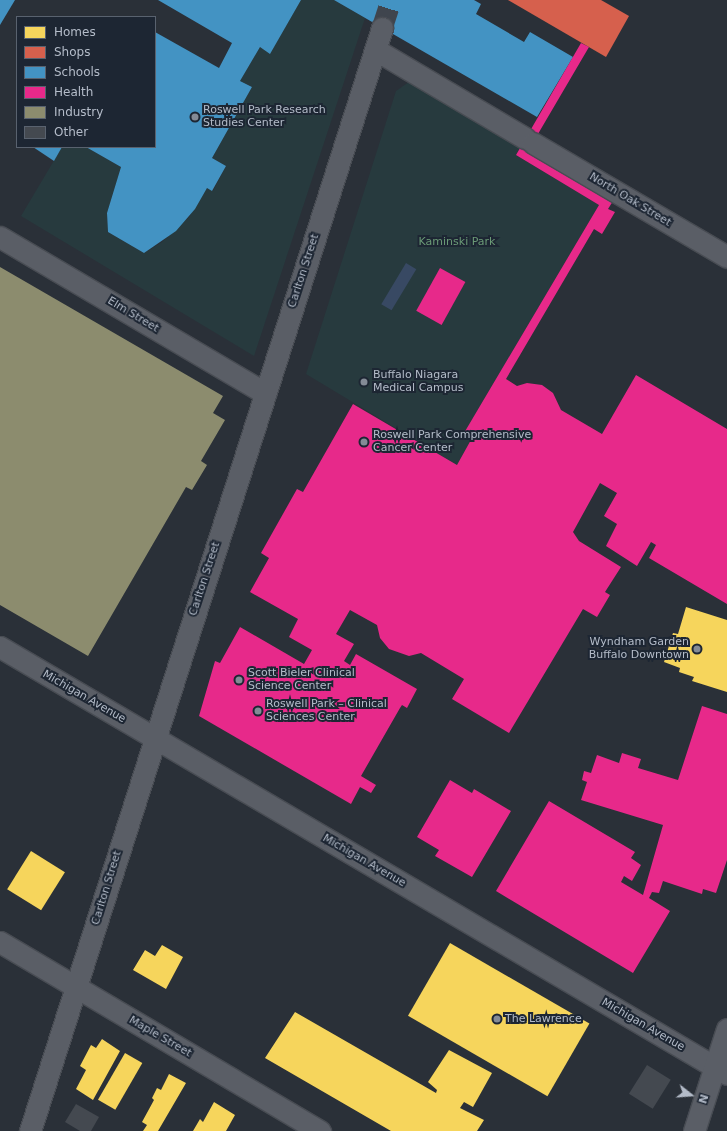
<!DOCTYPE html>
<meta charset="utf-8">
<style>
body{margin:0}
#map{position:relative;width:727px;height:1131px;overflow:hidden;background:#2a3038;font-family:"DejaVu Sans",sans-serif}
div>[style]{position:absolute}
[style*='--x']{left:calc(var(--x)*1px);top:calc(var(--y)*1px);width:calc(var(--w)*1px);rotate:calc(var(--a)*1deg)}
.green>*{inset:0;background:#273a3e}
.water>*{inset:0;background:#384963;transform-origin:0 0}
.homes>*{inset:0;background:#f6d55c;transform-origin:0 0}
.shops>*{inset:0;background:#d6604d}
.schools>*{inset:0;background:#4393c3}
.health>*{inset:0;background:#e7298a;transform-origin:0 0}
.industry>*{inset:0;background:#8c8c6e}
.building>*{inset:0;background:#444950;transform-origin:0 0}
.minor-tunnel>*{height:21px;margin-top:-10.5px;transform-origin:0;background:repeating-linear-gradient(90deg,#3f454e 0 21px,transparent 0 31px)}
.roads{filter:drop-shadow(1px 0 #484c53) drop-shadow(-1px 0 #484c53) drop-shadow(0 1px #484c53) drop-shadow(0 -1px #484c53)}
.minor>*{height:21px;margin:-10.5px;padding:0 10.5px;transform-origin:10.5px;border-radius:10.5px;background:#5a5e66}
.dots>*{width:11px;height:11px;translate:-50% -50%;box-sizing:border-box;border:2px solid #1d2633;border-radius:50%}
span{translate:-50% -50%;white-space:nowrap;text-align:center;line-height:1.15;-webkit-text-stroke:4px #1d2633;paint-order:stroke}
.poi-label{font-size:11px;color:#b4bcc9}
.left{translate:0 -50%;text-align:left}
.right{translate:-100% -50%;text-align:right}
.street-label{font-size:11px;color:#b4bcc9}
.park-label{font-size:11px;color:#6b9a76}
.legend{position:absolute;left:16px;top:16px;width:140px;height:132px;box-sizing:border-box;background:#1d2633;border:1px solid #59626f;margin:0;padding:5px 7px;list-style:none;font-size:12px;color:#b4bcc9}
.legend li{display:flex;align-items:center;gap:8px;height:20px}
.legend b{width:20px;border:1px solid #59626f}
.north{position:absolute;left:671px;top:1075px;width:40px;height:40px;-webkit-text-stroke:3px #1d2633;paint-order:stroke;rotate:107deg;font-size:11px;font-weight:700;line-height:16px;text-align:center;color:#b4bcc9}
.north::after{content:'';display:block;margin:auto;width:14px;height:18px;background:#b4bcc9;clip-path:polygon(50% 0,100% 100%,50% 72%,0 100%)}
</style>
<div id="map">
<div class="green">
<i style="clip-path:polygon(301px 0,334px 0,365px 18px,254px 356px,21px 216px,62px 147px,86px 147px,121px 167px,107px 213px,108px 232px,144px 253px,162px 242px,189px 217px,207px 188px,213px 191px,226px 166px,212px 158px,252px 87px,240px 81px,260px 47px,270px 53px)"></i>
<i style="clip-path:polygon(409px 82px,520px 148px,516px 155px,599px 205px,464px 433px,472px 438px,457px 465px,306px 374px,396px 91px)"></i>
</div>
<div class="water">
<i style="left:406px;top:263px;width:12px;height:48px;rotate:31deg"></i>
</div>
<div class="homes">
<i style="clip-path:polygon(686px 607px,727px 620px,727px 692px,692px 681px,694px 677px,679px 672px,680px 668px,664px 662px,673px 633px,678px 634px)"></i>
<i style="left:31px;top:851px;width:40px;height:45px;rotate:32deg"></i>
<i style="left:450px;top:943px;width:161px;height:84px;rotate:30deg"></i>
<i style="clip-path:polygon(162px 945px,183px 957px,166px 989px,133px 970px,145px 950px,155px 956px)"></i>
<i style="clip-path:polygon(295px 1012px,436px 1093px,437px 1090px,428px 1082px,449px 1050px,492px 1073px,473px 1107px,464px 1102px,460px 1108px,484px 1120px,477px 1131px,391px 1131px,265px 1058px)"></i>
<i style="clip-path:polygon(102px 1039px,120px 1051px,93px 1100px,76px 1089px,86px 1070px,80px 1066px,91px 1045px,96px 1048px)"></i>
<i style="left:125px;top:1053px;width:20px;height:54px;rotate:30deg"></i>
<i style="clip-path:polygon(169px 1074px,186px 1083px,158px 1131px,143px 1131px,147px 1125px,142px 1122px,154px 1100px,152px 1098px,157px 1088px,161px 1090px)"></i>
<i style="clip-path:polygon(214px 1102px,235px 1115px,226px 1131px,193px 1131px,200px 1119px,203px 1122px)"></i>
</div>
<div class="shops">
<i style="clip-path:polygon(508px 0,601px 0,629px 16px,606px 57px)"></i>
</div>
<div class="schools">
<i style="clip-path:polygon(0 0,15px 0,0 25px)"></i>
<i style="clip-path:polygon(158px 0,301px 0,270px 54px,260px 47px,240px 81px,252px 87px,212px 158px,226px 166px,212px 191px,207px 188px,195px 209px,176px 231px,144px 253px,108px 232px,107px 213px,121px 167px,86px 147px,155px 147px,155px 32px,219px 68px,232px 43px)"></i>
<i style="clip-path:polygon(334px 0,474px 0,481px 4px,476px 14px,524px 42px,530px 32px,573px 57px,537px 117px)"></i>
<i style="clip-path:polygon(33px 147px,62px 147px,54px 161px)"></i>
</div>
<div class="health">
<i style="clip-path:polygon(581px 43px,589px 47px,528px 151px,613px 201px,608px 209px,615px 212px,602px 234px,594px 229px,506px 379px,517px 386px,527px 383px,542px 385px,553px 393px,561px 410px,602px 434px,636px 375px,727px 429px,727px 604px,649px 558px,656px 545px,651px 542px,637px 566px,606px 546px,617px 524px,604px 516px,617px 493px,600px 483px,573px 532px,579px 541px,621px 567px,605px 592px,610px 595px,597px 617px,583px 609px,509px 733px,452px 699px,464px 679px,421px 653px,409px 656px,389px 649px,380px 638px,377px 625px,350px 610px,336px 634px,354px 644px,344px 661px,350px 665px,356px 654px,417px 689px,407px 708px,402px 705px,400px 708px,361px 776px,376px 785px,371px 793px,360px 787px,351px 804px,199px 716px,215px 661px,220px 663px,240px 627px,304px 664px,312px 650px,289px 637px,298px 619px,250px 592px,269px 558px,261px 553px,297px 489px,303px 492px,353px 404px,457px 465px,472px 438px,464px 433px,599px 205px,516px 155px)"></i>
<i style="left:440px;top:268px;width:29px;height:49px;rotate:29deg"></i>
<i style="clip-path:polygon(702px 706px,727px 714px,727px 860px,716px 893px,703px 889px,702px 894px,663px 881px,659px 893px,652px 892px,649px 898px,670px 911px,633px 973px,496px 891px,549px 801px,635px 852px,631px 858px,641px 865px,632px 881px,624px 876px,621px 882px,643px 895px,663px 825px,581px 800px,587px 782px,582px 780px,584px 771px,591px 773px,597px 755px,619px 763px,622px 753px,641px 759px,638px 768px,678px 780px)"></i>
<i style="clip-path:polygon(450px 780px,472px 793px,474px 789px,511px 811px,472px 877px,435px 856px,439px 850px,417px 837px)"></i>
</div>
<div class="industry">
<i style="clip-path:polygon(0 267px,223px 396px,213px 413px,225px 420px,201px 461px,207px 465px,192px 490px,186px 487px,88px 656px,0 605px)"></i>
</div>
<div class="building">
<i style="left:647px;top:1065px;width:28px;height:34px;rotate:32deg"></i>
<i style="clip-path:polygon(76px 1104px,99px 1117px,91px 1131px,80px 1131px,65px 1122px)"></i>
</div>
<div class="minor-tunnel">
<i style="--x:382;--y:28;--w:29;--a:-72"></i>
</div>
<div class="roads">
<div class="minor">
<i style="--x:376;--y:50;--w:173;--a:30.6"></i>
<i style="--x:533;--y:143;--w:225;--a:30.4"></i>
<i style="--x:0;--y:237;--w:308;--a:30.5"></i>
<i style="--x:0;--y:647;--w:843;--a:30.43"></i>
<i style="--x:0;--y:942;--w:372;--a:30.6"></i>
<i style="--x:30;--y:1131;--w:1158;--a:-72.3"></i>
<i style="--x:694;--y:1131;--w:107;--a:-72.1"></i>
</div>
</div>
<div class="dots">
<i style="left:195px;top:117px;background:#848b96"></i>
<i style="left:364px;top:382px;background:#848b96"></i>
<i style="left:364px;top:442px;background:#848b96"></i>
<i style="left:697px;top:649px;background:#848b96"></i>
<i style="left:239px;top:680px;background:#848b96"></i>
<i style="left:258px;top:711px;background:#848b96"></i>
<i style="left:497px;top:1019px;background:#848b96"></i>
</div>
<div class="poi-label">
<span class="left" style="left:203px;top:117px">Roswell Park Research<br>Studies Center</span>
<span class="left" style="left:373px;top:382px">Buffalo Niagara<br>Medical Campus</span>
<span class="left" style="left:373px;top:442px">Roswell Park Comprehensive<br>Cancer Center</span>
<span class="right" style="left:689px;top:649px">Wyndham Garden<br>Buffalo Downtown</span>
<span class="left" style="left:248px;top:680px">Scott Bieler Clinical<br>Science Center</span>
<span class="left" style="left:266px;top:711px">Roswell Park – Clinical<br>Sciences Center</span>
<span class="left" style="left:505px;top:1019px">The Lawrence</span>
</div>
<div class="street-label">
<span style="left:630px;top:200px;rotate:31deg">North Oak Street</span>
<span style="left:304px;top:271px;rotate:-72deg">Carlton Street</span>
<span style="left:133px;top:315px;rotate:31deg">Elm Street</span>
<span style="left:205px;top:579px;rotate:-72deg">Carlton Street</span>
<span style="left:84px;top:697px;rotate:30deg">Michigan Avenue</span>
<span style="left:364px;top:861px;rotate:30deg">Michigan Avenue</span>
<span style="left:107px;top:888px;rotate:-73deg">Carlton Street</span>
<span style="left:643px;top:1025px;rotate:30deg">Michigan Avenue</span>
<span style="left:160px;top:1037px;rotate:30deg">Maple Street</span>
</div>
<div class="park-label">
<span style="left:457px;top:242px">Kaminski Park</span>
</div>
<ul class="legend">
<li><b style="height:11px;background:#f6d55c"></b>Homes</li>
<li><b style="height:11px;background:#d6604d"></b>Shops</li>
<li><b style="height:11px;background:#4393c3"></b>Schools</li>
<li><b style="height:11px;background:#e7298a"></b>Health</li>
<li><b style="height:11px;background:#8c8c6e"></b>Industry</li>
<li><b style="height:11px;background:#444950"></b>Other</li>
</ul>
<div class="north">N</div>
</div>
